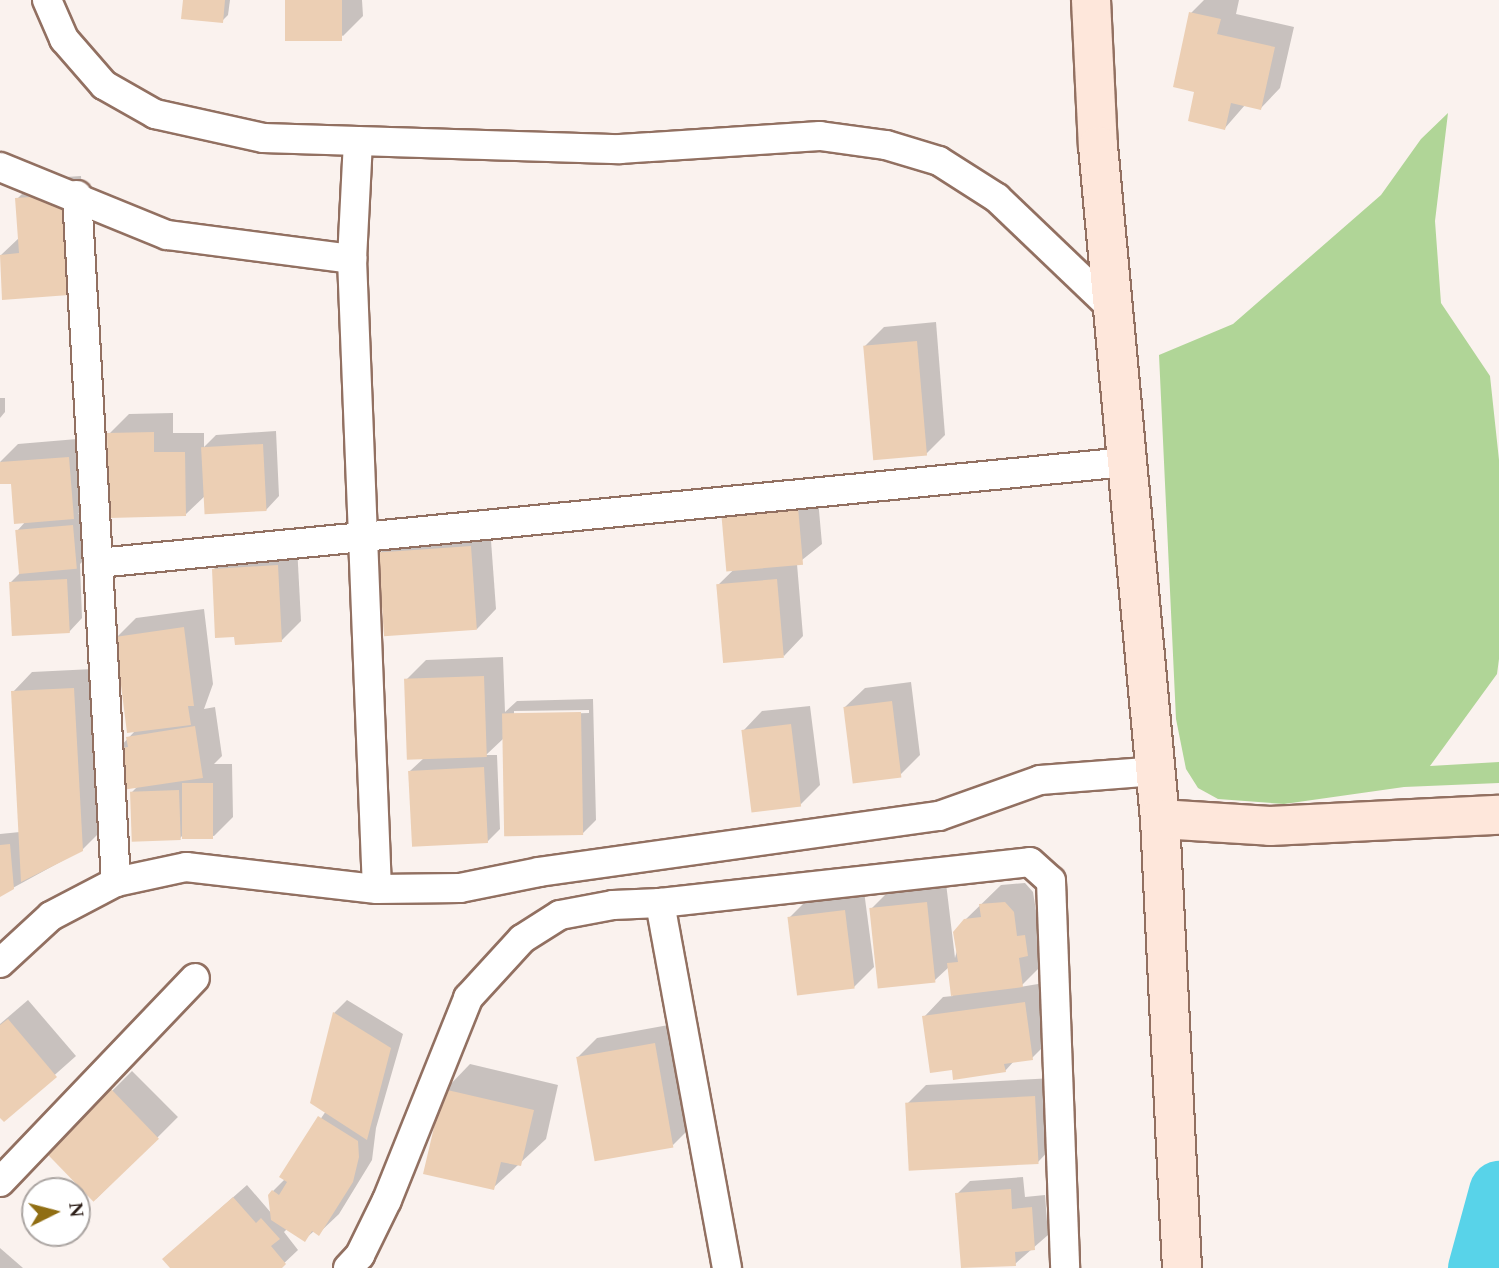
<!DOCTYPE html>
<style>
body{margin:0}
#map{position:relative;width:1499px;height:1268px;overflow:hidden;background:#faf2ee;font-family:Spectral,serif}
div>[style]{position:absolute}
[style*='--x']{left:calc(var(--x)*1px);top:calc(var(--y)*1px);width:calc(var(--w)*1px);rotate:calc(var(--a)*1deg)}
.green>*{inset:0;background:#b0d597}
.shadow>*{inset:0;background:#0003;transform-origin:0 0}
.river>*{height:61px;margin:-30.5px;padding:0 30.5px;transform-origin:30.5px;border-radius:30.5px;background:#58d3e9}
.building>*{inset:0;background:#eccfb4;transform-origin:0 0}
.roads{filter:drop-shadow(2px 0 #927061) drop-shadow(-2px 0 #927061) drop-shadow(0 2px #927061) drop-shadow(0 -2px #927061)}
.street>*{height:28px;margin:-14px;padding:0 14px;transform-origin:14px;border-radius:14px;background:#fff}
.secondary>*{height:38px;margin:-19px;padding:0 19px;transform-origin:19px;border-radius:19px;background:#fee7db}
span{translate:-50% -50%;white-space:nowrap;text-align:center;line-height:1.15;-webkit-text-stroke:5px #fff;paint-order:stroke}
.north{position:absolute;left:21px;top:1177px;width:70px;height:70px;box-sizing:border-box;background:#fff;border:2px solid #aba5a2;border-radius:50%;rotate:84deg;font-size:19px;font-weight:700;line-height:28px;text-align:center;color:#2c1e17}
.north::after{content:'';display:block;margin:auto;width:24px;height:32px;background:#906e13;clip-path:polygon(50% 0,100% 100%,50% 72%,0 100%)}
</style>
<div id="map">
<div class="green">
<i style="clip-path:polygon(1448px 113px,1435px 221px,1441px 303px,1490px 376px,1499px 460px,1499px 659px,1497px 674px,1430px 766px,1499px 762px,1499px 783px,1404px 787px,1284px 804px,1218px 799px,1198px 788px,1186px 769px,1176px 719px,1159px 355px,1233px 324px,1381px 195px,1421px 139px)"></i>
</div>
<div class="shadow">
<i style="clip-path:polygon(184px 0,230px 0,228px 15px,222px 21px)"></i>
<i style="clip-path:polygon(286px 0,362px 0,363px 16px,343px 36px)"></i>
<i style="clip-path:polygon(1204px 0,1239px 0,1236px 14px,1294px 27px,1280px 88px,1261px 108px,1245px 105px,1225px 128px,1196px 91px,1191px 13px)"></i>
<i style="clip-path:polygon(81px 176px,88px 274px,1px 255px,20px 237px,17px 199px,37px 179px)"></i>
<i style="clip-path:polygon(936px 322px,945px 435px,926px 454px,865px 346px,884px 327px)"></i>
<i style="clip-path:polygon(0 398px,5px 398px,5px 412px,0 418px)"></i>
<i style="clip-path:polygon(173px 413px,173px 433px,204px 433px,204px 447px,216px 435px,276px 431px,279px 496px,266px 510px,206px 495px,186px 514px,109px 434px,129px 414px)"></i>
<i style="clip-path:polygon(89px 438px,93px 498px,78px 514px,86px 513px,90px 554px,80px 564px,82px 618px,69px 632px,10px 583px,21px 572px,17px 531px,26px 521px,13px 482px,0 483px,0 462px,18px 444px)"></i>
<i style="clip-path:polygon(817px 488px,822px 544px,797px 564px,803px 636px,784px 656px,718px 585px)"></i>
<i style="clip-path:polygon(490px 527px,496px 609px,477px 629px,380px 553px,400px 533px)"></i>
<i style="clip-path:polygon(297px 546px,301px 621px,281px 641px,213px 570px,233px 550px)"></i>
<i style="clip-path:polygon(204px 609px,213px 684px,204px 709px,215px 707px,222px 756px,214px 764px,232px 764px,233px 817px,214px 836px,185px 833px,180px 838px,132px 792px,138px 786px,117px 750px,135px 731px,117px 637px,136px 618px)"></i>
<i style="clip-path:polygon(evenodd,503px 657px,505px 712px,517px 701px,593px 699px,596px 820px,582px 834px,504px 738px,486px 755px,497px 755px,500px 829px,487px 842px,410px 771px,424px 758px,406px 680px,426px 660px,503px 657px,589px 710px,589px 713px,514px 715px,514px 711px,589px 710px)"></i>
<i style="clip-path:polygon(93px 669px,102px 830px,82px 850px,0 895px,0 834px,20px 832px,13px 692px,32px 672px)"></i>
<i style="clip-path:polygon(911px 682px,920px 755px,900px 775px,845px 707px,865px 688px)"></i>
<i style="clip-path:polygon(810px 706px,820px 785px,800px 805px,743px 731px,762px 711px)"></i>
<i style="clip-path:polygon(946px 883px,955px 958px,965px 920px,1001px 885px,1025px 883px,1033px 892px,1037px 917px,1045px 916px,1047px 935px,1039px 943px,1042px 965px,1020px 987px,1044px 983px,1052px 1038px,1032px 1058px,1015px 1060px,1005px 1071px,953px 1068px,924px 1017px,943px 997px,953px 996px,949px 967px,935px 980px,870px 910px,890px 890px)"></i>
<i style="clip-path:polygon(864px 891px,874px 967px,854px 987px,789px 918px,809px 898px)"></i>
<i style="clip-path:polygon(28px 1000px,76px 1056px,4px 1120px,0 1115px,0 1024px)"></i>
<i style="clip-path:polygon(347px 1000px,403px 1034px,376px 1128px,372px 1160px,339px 1214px,319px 1233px,314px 1231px,305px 1239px,288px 1228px,284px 1232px,298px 1250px,279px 1268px,173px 1268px,178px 1246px,247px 1185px,272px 1214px,273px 1191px,285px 1179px,281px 1177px,326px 1111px,334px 1013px)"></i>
<i style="clip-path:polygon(674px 1024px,692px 1126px,673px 1145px,578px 1057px,597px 1038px)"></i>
<i style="clip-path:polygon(470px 1064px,558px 1085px,546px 1139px,493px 1188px,445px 1090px)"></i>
<i style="left:132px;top:1071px;width:65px;height:116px;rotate:45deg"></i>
<i style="clip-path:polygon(1054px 1078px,1057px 1142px,1038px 1162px,906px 1105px,926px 1085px)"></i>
<i style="clip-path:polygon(1023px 1177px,1025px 1197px,1045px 1195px,1048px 1235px,1015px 1264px,957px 1194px,970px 1181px)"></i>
<i style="clip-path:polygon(0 1248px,23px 1268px,0 1268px)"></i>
</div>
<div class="river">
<i style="--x:1478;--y:1268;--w:80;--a:-74.7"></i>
</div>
<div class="building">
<i style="clip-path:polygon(183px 0,225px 0,223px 23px,181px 19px)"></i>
<i style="left:285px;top:0;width:57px;height:41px"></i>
<i style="clip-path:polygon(1189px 12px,1221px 19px,1217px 34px,1275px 47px,1261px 110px,1231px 103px,1225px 130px,1188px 121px,1194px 92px,1173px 87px)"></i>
<i style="clip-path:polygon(62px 195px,69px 295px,2px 300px,0 255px,19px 253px,15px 198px)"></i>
<i style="left:917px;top:341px;width:115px;height:54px;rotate:85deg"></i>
<i style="clip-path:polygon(154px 432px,154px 452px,185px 452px,186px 516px,109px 518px,107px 433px)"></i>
<i style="left:263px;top:444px;width:67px;height:62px;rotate:87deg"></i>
<i style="clip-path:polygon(69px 457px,74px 519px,14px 524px,11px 484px,0 484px,0 462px)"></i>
<i style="left:798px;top:507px;width:58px;height:77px;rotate:85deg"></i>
<i style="left:73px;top:525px;width:44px;height:58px;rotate:85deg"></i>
<i style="left:471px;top:546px;width:84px;height:93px;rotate:86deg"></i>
<i style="clip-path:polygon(278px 565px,282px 642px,235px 645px,234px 637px,215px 638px,212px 569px)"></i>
<i style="left:67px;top:579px;width:54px;height:58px;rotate:87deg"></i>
<i style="left:777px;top:579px;width:79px;height:61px;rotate:85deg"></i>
<i style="clip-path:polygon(184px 627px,194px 706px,188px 706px,191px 725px,127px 733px,115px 637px)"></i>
<i style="left:484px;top:676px;width:81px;height:80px;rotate:88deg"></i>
<i style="clip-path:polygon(74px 688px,83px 851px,21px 882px,11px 691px)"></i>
<i style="left:892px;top:701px;width:77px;height:49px;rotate:83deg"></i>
<i style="left:581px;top:712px;width:123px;height:79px;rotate:89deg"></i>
<i style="left:791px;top:724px;width:83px;height:50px;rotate:83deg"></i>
<i style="clip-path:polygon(195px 726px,203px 778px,122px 790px,115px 749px,128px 747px,126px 737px)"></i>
<i style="left:484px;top:767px;width:76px;height:76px;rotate:87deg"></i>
<i style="left:182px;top:783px;width:31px;height:56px"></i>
<i style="left:179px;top:790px;width:50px;height:49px;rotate:88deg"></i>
<i style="clip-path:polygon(10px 844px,14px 889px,0 897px,0 845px)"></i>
<i style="left:927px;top:902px;width:81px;height:58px;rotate:84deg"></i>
<i style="clip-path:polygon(1005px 902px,1014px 912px,1017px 936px,1025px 935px,1028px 956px,1019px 958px,1023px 987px,951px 996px,947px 963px,958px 962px,953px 932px,964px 919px,981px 917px,979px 904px)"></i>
<i style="left:845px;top:910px;width:79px;height:58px;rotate:83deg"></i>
<i style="clip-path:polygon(1025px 1002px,1033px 1060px,1004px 1064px,1006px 1072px,953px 1080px,952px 1070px,930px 1073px,922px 1016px)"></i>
<i style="clip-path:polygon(333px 1012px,391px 1048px,367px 1140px,310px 1103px)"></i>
<i style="clip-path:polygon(8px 1019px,57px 1077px,4px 1122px,0 1118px,0 1025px)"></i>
<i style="left:655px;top:1043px;width:106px;height:80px;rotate:80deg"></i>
<i style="left:111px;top:1089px;width:69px;height:91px;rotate:46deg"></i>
<i style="clip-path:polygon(443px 1089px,534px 1110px,521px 1166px,501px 1162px,494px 1190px,423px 1174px)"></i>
<i style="left:1035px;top:1096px;width:68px;height:130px;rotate:87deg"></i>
<i style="clip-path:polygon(318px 1116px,358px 1141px,359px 1157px,353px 1182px,319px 1236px,312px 1231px,305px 1242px,271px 1220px,268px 1195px,272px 1190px,279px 1195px,287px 1182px,279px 1177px)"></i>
<i style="clip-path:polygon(1011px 1189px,1012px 1209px,1032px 1207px,1035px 1250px,1015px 1252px,1016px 1266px,961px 1268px,955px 1193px)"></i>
<i style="clip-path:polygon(233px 1197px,256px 1223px,261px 1218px,280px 1239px,271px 1246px,286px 1264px,282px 1268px,170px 1268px,162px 1259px)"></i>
</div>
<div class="roads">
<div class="street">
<i style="--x:47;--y:0;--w:43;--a:66.4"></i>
<i style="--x:64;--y:39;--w:61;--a:49"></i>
<i style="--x:104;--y:85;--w:59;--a:29.6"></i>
<i style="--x:155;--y:114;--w:111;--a:12.5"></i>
<i style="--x:263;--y:138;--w:357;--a:1.8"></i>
<i style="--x:620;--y:149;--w:200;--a:-3.7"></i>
<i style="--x:820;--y:136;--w:67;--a:7.8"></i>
<i style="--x:886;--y:145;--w:55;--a:16.8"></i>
<i style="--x:939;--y:161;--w:69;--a:32.5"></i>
<i style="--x:997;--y:198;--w:159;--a:43.7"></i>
<i style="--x:358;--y:141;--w:118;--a:92.9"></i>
<i style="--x:352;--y:259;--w:630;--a:87.73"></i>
<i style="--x:0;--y:167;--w:180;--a:22.2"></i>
<i style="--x:167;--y:235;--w:187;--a:7.4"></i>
<i style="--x:77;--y:195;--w:688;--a:86.75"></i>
<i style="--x:98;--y:563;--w:1033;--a:-5.61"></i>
<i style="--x:660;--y:903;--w:371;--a:79.6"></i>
<i style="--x:0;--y:963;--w:69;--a:-42.7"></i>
<i style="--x:51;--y:916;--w:73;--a:-27.6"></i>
<i style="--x:116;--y:882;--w:72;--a:-12.1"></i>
<i style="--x:186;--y:867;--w:192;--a:6.6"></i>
<i style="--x:377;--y:889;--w:83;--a:-0.7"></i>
<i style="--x:460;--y:888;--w:81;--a:-11.4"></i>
<i style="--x:539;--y:872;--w:404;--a:-8"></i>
<i style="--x:939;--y:816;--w:107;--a:-19.6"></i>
<i style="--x:1040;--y:780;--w:116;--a:-4.4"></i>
<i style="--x:0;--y:1182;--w:282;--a:-46.3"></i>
<i style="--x:348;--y:1268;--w:18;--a:-47"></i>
<i style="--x:360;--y:1255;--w:61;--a:-63.9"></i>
<i style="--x:387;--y:1200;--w:218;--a:-68.1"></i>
<i style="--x:468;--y:998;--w:80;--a:-47.5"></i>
<i style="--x:522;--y:939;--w:45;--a:-32.3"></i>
<i style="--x:560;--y:915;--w:54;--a:-10.7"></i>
<i style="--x:613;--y:905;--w:47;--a:-2.4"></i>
<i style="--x:660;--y:903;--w:372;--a:-6.3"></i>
<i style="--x:1030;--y:862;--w:28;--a:42"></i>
<i style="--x:1051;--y:881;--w:387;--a:87.9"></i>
</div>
<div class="secondary">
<i style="--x:1091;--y:0;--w:146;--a:87.3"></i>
<i style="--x:1098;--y:146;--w:676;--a:84.74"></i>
<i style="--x:1160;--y:819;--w:450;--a:87.2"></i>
<i style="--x:1160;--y:819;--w:110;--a:3.6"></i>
<i style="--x:1270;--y:826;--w:229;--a:-2.8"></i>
</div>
</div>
<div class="north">N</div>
</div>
